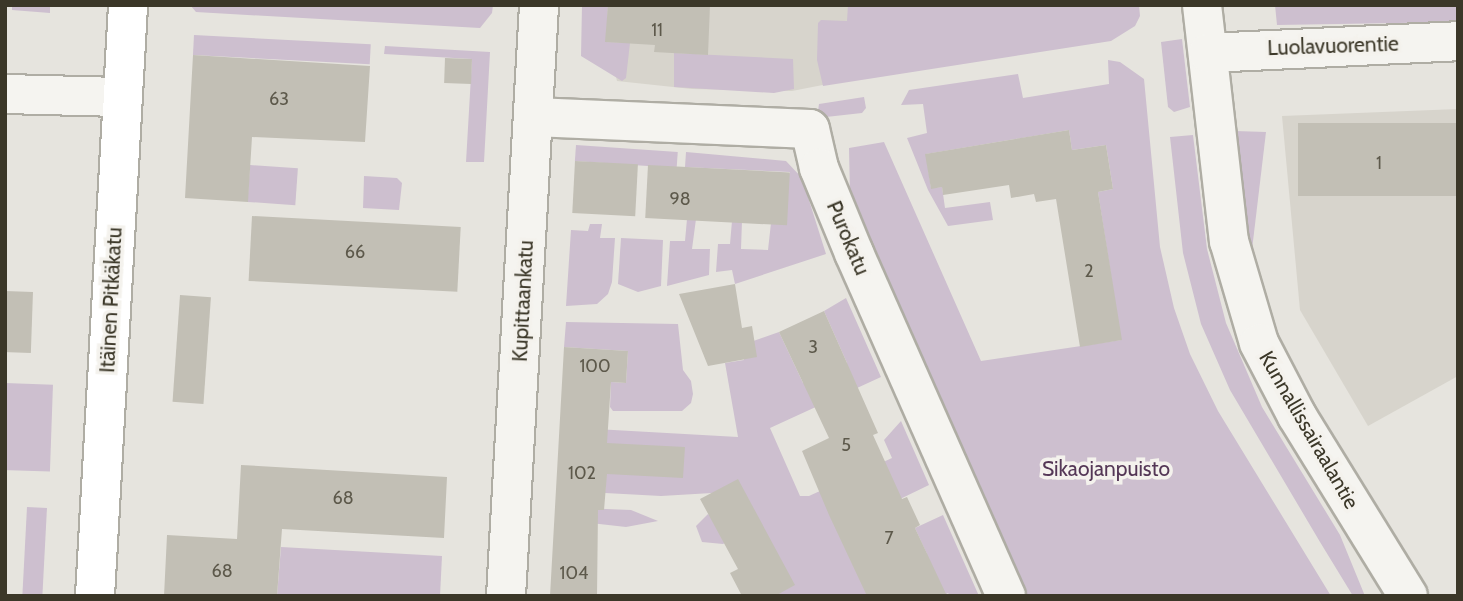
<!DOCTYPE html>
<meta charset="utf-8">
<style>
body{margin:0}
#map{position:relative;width:1463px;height:601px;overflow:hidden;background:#e6e4de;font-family:Cabin,sans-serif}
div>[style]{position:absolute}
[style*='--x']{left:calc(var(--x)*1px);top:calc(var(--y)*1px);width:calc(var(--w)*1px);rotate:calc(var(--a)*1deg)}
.built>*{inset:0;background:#d7d4cc}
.green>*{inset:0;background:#cdbfcf;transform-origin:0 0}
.building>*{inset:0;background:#c2bfb5;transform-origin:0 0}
.roads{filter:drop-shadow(2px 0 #afada4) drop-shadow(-2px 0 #afada4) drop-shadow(0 2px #afada4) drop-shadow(0 -2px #afada4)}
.minor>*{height:38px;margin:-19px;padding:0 19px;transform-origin:19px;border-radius:19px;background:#f5f4f0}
.tertiary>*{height:38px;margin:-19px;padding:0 19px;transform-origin:19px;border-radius:19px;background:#f5f4f0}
.secondary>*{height:38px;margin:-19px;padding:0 19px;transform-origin:19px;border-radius:19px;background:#fff}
span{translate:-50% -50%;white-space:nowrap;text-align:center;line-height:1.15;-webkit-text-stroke:7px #f4f2ed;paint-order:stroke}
.number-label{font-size:18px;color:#5d594b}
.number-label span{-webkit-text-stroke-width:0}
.street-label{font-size:21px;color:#3b3728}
.park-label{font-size:21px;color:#543756}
.frame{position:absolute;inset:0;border:7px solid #3b3728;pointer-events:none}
</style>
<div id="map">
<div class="built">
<i style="clip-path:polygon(600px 5px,1102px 5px,1104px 30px,792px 91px,692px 89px,617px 81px)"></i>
<i style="clip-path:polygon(1458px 109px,1458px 376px,1368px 426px,1300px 310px,1282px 116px)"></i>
</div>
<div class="green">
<i style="clip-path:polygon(12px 5px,50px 5px,50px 13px,12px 10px)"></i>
<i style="clip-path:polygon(190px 5px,493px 5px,492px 13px,480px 28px,196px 12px)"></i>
<i style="clip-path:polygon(582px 5px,608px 5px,606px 42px,630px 43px,626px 78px,622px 81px,581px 56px)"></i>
<i style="clip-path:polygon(848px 5px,1139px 5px,1140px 16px,1135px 26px,1111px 41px,823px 86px,817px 60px,818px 23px,821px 20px,847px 21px)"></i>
<i style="clip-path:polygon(1275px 5px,1458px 5px,1458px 22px,1277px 25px)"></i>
<i style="left:194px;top:35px;width:177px;height:20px;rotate:3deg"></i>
<i style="clip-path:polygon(1182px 39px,1190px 107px,1174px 112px,1168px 107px,1161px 42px)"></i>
<i style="clip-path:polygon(385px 46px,490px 52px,484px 162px,466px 162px,472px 59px,384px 54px)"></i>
<i style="clip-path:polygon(674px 53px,793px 59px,794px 89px,774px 93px,674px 87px)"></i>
<i style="clip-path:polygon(1108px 60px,1120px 62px,1144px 79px,1160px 247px,1174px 308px,1190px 354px,1218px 411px,1331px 596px,1022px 596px,972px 488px,850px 195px,849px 148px,884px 142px,981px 361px,1121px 340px,1098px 192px,1113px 189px,1106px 145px,1072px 150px,1069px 130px,926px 154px,931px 188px,942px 187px,945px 208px,990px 202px,993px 220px,948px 226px,928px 190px,907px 138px,927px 133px,923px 104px,901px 105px,909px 90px,1018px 74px,1023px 98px,1109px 84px)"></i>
<i style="clip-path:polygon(864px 97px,866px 108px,862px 113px,817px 118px,819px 104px)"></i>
<i style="clip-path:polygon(1235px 131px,1266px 132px,1251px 258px,1246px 227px)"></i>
<i style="clip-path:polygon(1193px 135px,1207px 249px,1226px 323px,1262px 407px,1340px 535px,1365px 596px,1353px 596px,1320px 542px,1230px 390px,1201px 324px,1183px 253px,1170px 137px)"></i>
<i style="left:576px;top:145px;width:102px;height:16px;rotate:4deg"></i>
<i style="clip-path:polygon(686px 152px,786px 161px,802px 178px,826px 254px,735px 284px,732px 270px,716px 272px,718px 244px,730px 244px,732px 221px,742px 221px,741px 249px,768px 250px,771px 223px,790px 172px,685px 167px)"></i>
<i style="left:250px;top:165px;width:48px;height:37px;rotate:4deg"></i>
<i style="clip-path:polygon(364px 176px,397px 178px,402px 183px,399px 210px,363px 208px)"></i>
<i style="clip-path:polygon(687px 219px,696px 219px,692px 249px,710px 249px,709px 275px,667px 286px,670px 241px,685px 241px)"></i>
<i style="clip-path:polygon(590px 224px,602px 224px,600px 238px,615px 238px,612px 282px,608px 294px,597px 304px,566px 306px,571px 230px,588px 231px)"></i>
<i style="clip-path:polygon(621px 238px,663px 240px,661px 286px,638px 292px,618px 284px)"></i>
<i style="clip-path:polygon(846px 298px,881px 377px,770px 428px,800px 496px,809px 496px,892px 458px,884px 440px,901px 421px,929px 485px,865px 516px,927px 554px,915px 528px,943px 515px,979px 596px,950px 596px,948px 593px,943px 596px,775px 596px,712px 493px,661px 496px,605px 493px,607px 453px,560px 427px,738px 437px,725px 363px,744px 360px,742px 345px,779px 332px,803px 383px,847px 363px,824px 311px)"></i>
<i style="clip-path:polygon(566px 322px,678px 324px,683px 370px,691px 381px,693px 394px,691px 403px,682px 411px,613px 411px,610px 407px,611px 382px,626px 383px,628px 351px,564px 347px)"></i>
<i style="left:5px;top:383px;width:48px;height:87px;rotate:2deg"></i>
<i style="left:27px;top:507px;width:20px;height:89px;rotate:3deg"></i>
<i style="clip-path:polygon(556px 507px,631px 510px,658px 521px,626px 527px,555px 519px)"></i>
<i style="clip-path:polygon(708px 514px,736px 537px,723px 544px,702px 542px,696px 526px)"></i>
<i style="clip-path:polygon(281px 547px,442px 556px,440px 596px,277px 596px)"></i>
</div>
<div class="building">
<i style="clip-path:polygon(608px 5px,710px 5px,708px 55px,654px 52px,655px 45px,605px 42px)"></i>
<i style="clip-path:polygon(193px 55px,370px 66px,365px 142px,252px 137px,248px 202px,185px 198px)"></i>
<i style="left:445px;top:58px;width:27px;height:25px;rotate:2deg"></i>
<i style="left:1458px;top:123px;width:73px;height:160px;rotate:90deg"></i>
<i style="clip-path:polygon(1069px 130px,1072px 150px,1106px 145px,1113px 189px,1098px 192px,1122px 340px,1080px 347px,1056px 199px,1036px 202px,1034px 194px,1011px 198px,1009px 185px,943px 195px,942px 187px,931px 189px,925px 154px)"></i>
<i style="left:575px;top:161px;width:63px;height:52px;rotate:3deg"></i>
<i style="left:648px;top:165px;width:142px;height:53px;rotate:3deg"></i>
<i style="left:252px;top:216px;width:209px;height:65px;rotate:3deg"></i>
<i style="clip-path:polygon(735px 284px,742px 328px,752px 326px,757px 357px,708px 366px,679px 294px)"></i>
<i style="left:5px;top:291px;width:28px;height:61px;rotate:2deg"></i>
<i style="left:180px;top:295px;width:31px;height:107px;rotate:4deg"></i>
<i style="clip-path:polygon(824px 311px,878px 433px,873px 435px,902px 499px,907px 497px,920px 525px,915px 528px,947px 596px,867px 596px,829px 515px,802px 451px,829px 438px,779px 332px)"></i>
<i style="clip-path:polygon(564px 347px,628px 351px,626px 383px,611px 382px,607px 443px,685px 447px,683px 478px,607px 474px,604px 510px,598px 510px,597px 596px,550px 596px)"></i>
<i style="clip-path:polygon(241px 465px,447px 477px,444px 538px,282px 529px,277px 596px,164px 596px,167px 535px,237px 539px)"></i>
<i style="clip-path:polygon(738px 479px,795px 585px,775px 596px,742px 596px,730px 573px,738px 569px,700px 499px)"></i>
</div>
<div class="roads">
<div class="minor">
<i style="--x:5;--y:94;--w:118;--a:1.5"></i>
<i style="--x:534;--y:117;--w:276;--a:2.5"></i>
<i style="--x:810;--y:129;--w:40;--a:77"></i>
<i style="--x:819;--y:168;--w:92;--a:67.6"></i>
<i style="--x:854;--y:253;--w:375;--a:66.1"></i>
<i style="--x:506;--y:596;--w:592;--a:-86.8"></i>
</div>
<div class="tertiary">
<i style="--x:1202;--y:5;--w:238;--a:83.5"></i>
<i style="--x:1229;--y:241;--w:106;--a:73.6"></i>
<i style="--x:1259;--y:343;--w:82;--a:62.5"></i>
<i style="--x:1297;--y:416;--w:211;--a:58.3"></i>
<i style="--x:1208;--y:53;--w:250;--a:-2.7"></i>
</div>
<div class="secondary">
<i style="--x:95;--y:596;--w:592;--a:-86.8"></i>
</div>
</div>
<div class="number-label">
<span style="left:657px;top:30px">11</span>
<span style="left:279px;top:99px">63</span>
<span style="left:1379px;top:163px">1</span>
<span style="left:680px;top:199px">98</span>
<span style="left:355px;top:252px">66</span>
<span style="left:1089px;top:271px">2</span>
<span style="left:813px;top:347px">3</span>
<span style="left:595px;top:366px">100</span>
<span style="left:846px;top:445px">5</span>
<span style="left:582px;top:473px">102</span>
<span style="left:343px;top:498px">68</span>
<span style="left:889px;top:538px">7</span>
<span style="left:222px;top:571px">68</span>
<span style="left:574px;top:573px">104</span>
</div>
<div class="street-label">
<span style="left:1333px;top:46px;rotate:-2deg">Luolavuorentie</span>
<span style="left:848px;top:238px;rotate:67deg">Purokatu</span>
<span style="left:111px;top:300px;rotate:-87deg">Itäinen Pitkäkatu</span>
<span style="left:523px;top:301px;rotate:-87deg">Kupittaankatu</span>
<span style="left:1309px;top:430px;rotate:60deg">Kunnallissairaalantie</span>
</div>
<div class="park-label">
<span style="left:1106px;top:469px">Sikaojanpuisto</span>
</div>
<div class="frame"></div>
</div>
